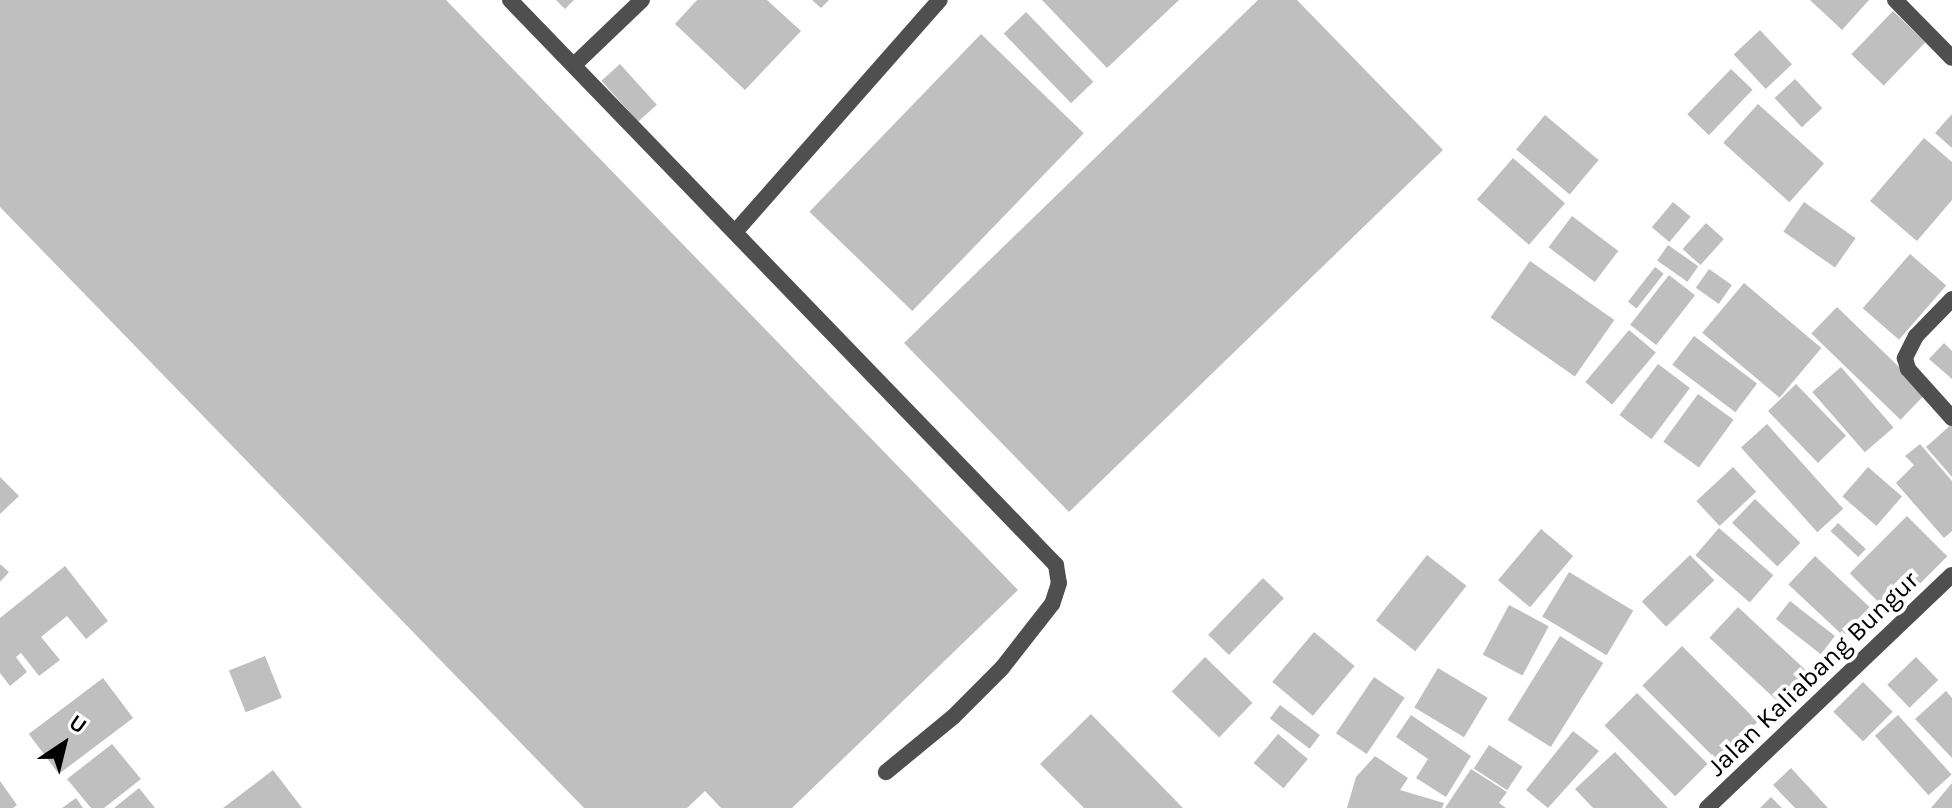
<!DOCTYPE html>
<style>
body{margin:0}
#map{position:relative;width:1952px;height:808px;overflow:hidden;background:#fff;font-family:Karla,sans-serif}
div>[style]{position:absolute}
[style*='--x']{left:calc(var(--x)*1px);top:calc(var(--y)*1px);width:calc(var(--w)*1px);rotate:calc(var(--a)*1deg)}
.building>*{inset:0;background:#bfbfbf;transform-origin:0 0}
.service>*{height:16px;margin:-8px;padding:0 8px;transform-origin:8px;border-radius:8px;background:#4f4f4f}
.minor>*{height:16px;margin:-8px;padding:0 8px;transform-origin:8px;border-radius:8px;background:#4f4f4f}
.tertiary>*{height:16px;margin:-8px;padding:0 8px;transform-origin:8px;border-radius:8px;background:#4f4f4f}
span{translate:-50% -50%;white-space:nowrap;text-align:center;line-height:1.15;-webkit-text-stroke:8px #fff;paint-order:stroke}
.street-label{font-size:26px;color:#000}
.north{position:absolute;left:24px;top:704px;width:80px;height:80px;-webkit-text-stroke:6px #fff;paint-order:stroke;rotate:35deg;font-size:22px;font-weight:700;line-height:32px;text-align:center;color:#000}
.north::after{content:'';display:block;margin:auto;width:28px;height:36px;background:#000;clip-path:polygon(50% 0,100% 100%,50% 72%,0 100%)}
</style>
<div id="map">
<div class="building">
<i style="clip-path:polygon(0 0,446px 0,1018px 590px,792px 808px,721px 808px,705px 791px,687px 808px,584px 808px,0 207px)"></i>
<i style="clip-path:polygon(556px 0,574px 0,565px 9px)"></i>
<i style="clip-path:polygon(697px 0,767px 0,801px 31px,745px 90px,675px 24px)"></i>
<i style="clip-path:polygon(812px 0,829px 0,821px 8px)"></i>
<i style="clip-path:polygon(1042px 0,1179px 0,1107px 68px)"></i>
<i style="clip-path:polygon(1258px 0,1297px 0,1443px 150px,1069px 512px,904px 343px)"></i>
<i style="clip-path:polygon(1810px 0,1869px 0,1842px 30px)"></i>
<i style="left:1893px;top:11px;width:45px;height:60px;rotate:44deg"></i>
<i style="left:1026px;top:12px;width:97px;height:31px;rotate:46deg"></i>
<i style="left:1760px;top:30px;width:47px;height:36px;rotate:47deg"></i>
<i style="left:981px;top:34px;width:143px;height:247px;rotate:44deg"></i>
<i style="left:620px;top:64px;width:55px;height:25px;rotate:48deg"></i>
<i style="left:1731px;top:69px;width:30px;height:63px;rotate:44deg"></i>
<i style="left:1795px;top:79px;width:40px;height:28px;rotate:47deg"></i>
<i style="left:1758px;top:104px;width:89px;height:52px;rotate:42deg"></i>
<i style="clip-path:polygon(1952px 114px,1952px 148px,1935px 133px)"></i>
<i style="left:1545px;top:115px;width:70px;height:45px;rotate:40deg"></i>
<i style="clip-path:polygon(1924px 138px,1952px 162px,1952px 200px,1917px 241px,1870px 201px)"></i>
<i style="left:1513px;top:158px;width:69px;height:55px;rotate:41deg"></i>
<i style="left:1673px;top:202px;width:23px;height:33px;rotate:40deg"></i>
<i style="left:1804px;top:202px;width:63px;height:36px;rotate:35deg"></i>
<i style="left:1572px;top:216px;width:58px;height:39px;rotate:37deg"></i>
<i style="left:1706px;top:223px;width:24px;height:35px;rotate:42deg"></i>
<i style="left:1668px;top:245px;width:37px;height:19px;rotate:35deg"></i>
<i style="left:1910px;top:254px;width:48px;height:72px;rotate:41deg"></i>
<i style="left:1530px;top:261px;width:103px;height:69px;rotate:35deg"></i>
<i style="left:1655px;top:267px;width:11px;height:44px;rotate:38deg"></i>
<i style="left:1709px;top:269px;width:28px;height:23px;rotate:35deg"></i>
<i style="left:1669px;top:275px;width:33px;height:63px;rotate:38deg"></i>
<i style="left:1744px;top:283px;width:101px;height:65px;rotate:40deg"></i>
<i style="left:1837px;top:307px;width:124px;height:37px;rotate:44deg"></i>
<i style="left:1629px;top:330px;width:35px;height:68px;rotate:40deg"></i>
<i style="left:1694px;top:336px;width:79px;height:36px;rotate:37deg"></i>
<i style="clip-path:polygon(1944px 343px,1952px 351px,1952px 379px,1929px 359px)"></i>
<i style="left:1658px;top:364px;width:40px;height:64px;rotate:37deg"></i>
<i style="left:1841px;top:367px;width:80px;height:38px;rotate:49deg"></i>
<i style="left:1796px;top:384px;width:72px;height:39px;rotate:46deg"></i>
<i style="left:1698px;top:394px;width:44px;height:59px;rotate:36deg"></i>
<i style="left:1767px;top:424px;width:114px;height:35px;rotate:48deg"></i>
<i style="clip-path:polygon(1952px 424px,1952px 477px,1926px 447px)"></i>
<i style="clip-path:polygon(1920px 444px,1952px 481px,1952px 531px,1944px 538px,1896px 483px,1914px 465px,1905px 456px)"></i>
<i style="left:1733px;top:467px;width:34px;height:50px;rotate:47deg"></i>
<i style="left:1868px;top:467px;width:45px;height:39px;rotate:41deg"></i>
<i style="clip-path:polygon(0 477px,19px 496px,0 514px)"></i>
<i style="left:1755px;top:499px;width:63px;height:33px;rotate:44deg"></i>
<i style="left:1907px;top:516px;width:57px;height:81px;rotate:45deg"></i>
<i style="left:1838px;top:523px;width:38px;height:11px;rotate:43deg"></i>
<i style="left:1719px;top:528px;width:72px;height:36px;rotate:41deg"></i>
<i style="left:1541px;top:529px;width:42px;height:67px;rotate:40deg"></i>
<i style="left:1427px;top:555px;width:50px;height:83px;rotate:38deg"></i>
<i style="left:1690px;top:555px;width:35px;height:67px;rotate:46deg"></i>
<i style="left:1815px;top:556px;width:75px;height:39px;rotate:43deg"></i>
<i style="clip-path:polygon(0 564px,9px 572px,0 582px)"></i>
<i style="clip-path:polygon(65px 566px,108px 621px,86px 639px,67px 616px,41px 637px,60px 660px,39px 676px,21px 653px,16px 657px,27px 672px,10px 686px,0 673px,0 618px)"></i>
<i style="left:1569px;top:572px;width:75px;height:52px;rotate:31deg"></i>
<i style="left:1263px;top:578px;width:29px;height:79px;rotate:44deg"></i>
<i style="left:1790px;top:601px;width:57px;height:23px;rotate:38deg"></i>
<i style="left:1509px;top:605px;width:45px;height:56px;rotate:28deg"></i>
<i style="left:1738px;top:607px;width:108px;height:42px;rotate:43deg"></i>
<i style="left:1314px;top:632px;width:53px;height:65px;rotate:40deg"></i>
<i style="left:1560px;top:636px;width:51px;height:99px;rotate:32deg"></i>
<i style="left:1682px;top:646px;width:107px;height:56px;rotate:45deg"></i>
<i style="left:265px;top:656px;width:45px;height:39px;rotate:68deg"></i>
<i style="left:1205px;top:657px;width:66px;height:48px;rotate:44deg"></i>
<i style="left:1916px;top:657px;width:32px;height:40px;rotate:46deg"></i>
<i style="left:1438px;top:668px;width:58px;height:46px;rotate:31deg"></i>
<i style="left:1374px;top:677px;width:37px;height:68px;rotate:34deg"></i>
<i style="left:103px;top:678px;width:50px;height:93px;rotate:53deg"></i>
<i style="left:1863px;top:682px;width:42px;height:42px;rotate:45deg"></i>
<i style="clip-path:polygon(1946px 691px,1952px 698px,1952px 758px,1915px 719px)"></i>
<i style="left:1637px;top:693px;width:100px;height:46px;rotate:45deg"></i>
<i style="left:1280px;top:705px;width:50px;height:17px;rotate:37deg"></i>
<i style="clip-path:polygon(1091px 714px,1183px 808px,1084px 808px,1040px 764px)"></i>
<i style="clip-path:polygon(1411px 715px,1471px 756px,1446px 797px,1416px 778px,1428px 759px,1396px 737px)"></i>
<i style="left:1898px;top:715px;width:80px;height:31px;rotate:48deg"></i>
<i style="clip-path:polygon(1573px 731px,1599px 751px,1548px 808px,1526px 790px)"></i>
<i style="left:1278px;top:734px;width:39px;height:38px;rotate:40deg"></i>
<i style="clip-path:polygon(112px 744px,141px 779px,104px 808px,91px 808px,67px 779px)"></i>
<i style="left:1489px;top:745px;width:40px;height:28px;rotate:33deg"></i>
<i style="clip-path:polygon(1615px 752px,1668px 808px,1593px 808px,1575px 789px)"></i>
<i style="clip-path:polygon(1375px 756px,1408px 778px,1400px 790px,1444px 803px,1442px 808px,1347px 808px,1356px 777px)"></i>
<i style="clip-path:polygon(1791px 768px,1828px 808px,1795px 808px,1773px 785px)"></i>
<i style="clip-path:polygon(1471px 769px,1507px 792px,1499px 803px,1506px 808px,1445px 808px)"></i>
<i style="clip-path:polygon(273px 770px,302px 808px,223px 808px)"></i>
<i style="clip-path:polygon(0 781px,17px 805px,13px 808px,0 808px)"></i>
<i style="clip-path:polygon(1952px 783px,1952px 808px,1931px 808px)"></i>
<i style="clip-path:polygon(139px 788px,155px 808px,114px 808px)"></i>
<i style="clip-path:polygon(1771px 797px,1782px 808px,1760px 808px)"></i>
<i style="clip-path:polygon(76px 798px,83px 808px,62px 808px)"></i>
</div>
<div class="service">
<i style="--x:510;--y:0;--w:786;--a:45.98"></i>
<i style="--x:1056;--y:565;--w:18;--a:81"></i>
<i style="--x:1059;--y:583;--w:22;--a:108"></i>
<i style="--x:1052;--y:604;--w:81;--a:128"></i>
<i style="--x:1002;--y:668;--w:69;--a:135"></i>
<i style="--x:953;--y:717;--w:87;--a:140.6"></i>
<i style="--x:574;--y:65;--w:94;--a:-43.7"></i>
<i style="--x:736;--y:231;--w:308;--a:-48.6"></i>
</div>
<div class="minor">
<i style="--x:1895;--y:0;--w:81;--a:45.5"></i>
<i style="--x:1952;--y:299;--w:52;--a:134.2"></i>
<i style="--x:1916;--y:336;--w:25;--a:117"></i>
<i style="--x:1905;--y:358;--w:11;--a:75"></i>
<i style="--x:1908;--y:369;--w:66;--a:48.1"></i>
</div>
<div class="tertiary">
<i style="--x:1707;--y:808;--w:338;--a:-43.6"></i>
</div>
<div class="street-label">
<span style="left:1813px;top:674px;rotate:-44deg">Jalan Kaliabang Bungur</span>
</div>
<div class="north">U</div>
</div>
